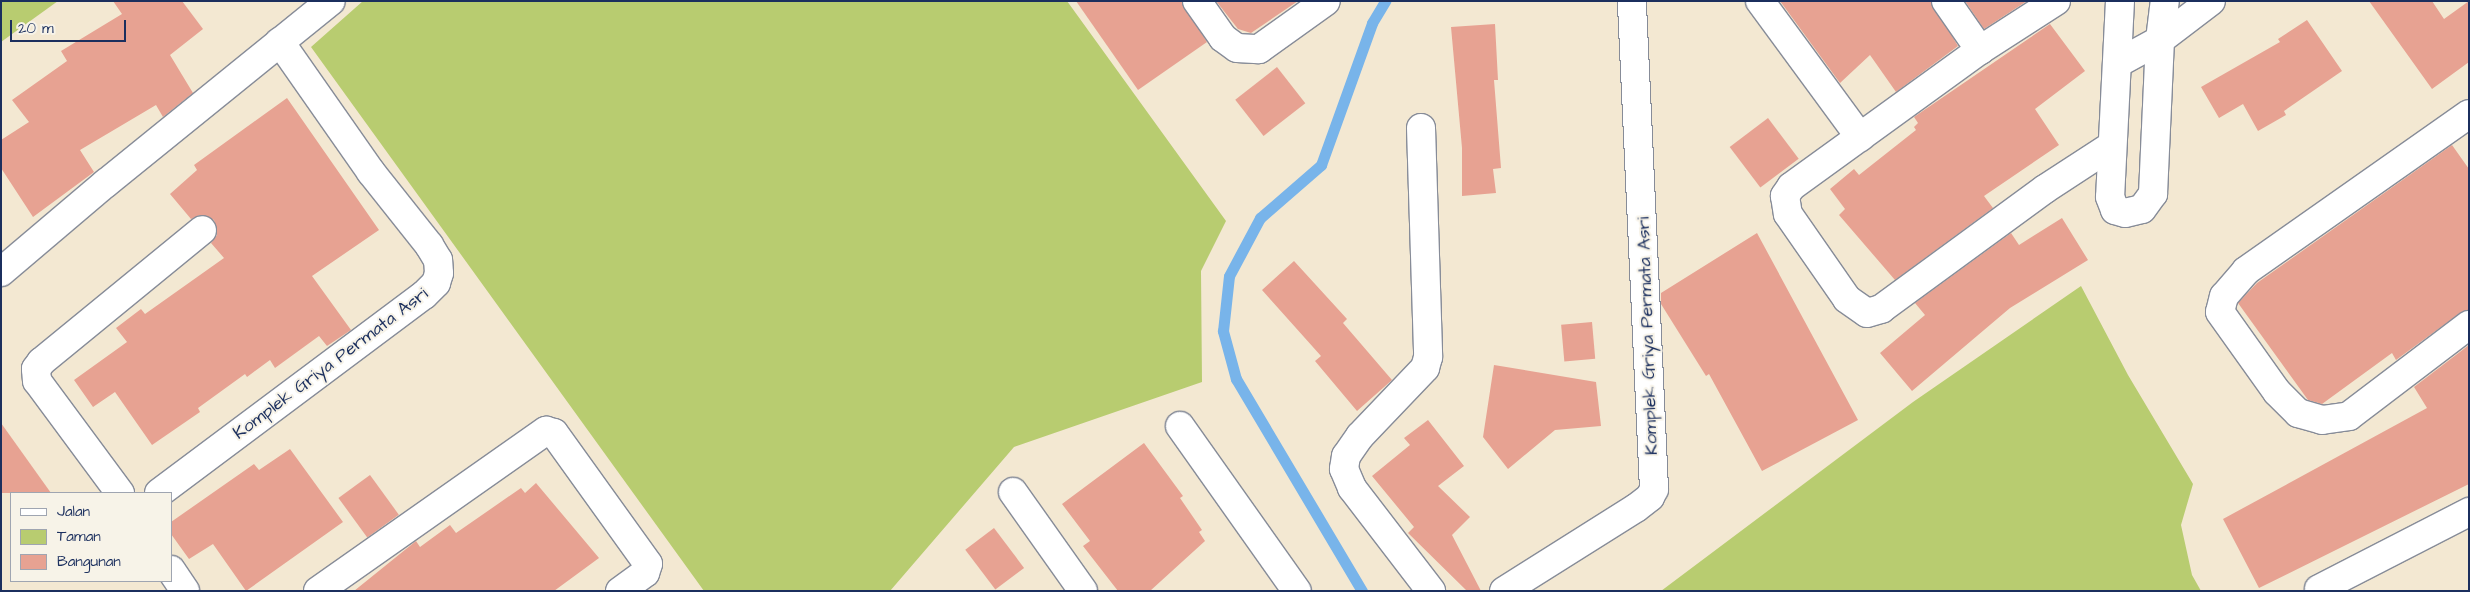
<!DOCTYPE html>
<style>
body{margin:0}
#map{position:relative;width:2470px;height:592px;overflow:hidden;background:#f3e8d2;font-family:"Architects Daughter",sans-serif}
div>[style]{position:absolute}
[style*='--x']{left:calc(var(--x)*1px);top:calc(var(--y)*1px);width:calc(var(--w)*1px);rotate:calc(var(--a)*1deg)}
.green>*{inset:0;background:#b8cc70}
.stream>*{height:11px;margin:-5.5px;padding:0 5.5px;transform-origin:5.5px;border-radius:5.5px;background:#78b4ea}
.building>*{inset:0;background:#e7a292;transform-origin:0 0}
.roads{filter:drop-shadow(1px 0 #878c98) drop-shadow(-1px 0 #878c98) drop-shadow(0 1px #878c98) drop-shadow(0 -1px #878c98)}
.minor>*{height:28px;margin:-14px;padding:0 14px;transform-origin:14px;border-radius:14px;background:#fff}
span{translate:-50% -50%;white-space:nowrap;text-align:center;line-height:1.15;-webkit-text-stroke:4px #f7f3e8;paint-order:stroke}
.street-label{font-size:18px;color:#1b2f5e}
.frame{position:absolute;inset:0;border:2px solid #1b2f5e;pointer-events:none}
.legend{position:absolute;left:10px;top:492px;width:162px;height:90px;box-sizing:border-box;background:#f7f3e8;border:1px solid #9fa5b1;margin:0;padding:6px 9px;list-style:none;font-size:15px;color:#1b2f5e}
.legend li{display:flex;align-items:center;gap:10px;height:25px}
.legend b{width:25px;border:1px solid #9fa5b1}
.scale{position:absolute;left:10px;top:20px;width:116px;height:22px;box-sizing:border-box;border:2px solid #1b2f5e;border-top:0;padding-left:6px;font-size:15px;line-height:18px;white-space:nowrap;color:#1b2f5e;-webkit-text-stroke:4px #f7f3e8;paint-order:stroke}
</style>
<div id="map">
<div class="green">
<i style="clip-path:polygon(1px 1px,58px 1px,1px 42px)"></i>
<i style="clip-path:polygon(363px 1px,1067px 1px,1226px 221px,1201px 271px,1202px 382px,1014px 447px,890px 591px,704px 591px,311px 47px)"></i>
<i style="clip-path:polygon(2081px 286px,2128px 375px,2193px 484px,2181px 525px,2192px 575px,2201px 591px,1661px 591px,1913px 402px)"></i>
</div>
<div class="stream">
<i style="--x:1362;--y:591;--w:247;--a:-120.7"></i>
<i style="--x:1236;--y:379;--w:50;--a:-105.2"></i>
<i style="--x:1223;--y:331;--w:55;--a:-83.8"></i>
<i style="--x:1229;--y:276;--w:66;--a:-61.9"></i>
<i style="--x:1260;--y:218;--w:81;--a:-41"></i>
<i style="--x:1321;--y:165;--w:151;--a:-70.2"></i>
<i style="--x:1372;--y:23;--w:26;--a:-59"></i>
</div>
<div class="building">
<i style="clip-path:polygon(113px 1px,182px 1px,203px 29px,170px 55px,193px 93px,163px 117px,156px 105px,80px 150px,94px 172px,33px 217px,1px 168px,1px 140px,29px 122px,12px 100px,67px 61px,61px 51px,122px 14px)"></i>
<i style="clip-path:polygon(1076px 1px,1182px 1px,1207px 42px,1138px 90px)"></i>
<i style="clip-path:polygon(1216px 1px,1298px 1px,1251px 33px,1238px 29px)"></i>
<i style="clip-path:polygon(1780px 1px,1931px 1px,1958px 46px,1896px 92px,1870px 55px,1840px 83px)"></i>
<i style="clip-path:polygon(1965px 1px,2027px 1px,1984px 29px)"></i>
<i style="clip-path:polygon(2369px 1px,2432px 1px,2444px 19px,2469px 1px,2469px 62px,2432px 89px)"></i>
<i style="clip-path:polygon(2307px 20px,2342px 71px,2284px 111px,2286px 115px,2258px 131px,2243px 104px,2219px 118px,2201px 87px,2280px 42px,2278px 39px)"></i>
<i style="clip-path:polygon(1495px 24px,1498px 80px,1494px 80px,1501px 168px,1493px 169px,1496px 193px,1462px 196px,1462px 148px,1451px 27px)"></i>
<i style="clip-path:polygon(2050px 24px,2085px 71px,2035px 109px,2059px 145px,1984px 196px,1993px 208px,1895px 280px,1839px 215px,1845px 209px,1830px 189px,1854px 169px,1859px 175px,1916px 130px,1914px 127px,1918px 123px,1914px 117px)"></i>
<i style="left:1277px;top:67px;width:46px;height:53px;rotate:52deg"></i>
<i style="clip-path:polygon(287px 98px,379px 230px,312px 276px,351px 330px,327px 346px,319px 336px,275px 368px,270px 360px,247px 377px,245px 374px,198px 408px,200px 412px,152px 445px,115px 392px,93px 407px,74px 380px,127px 342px,116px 328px,141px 309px,145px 314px,224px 258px,211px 243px,217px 235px,214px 220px,200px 215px,191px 219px,170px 194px,197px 170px,194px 165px)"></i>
<i style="left:1768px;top:118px;width:51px;height:48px;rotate:53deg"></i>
<i style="clip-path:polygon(2452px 145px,2469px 169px,2469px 310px,2460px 313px,2396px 360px,2392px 353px,2322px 404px,2308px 400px,2238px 303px,2257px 283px)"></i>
<i style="clip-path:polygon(2062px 218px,2088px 260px,2010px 308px,1912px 391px,1880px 353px,1925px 315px,1915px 303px,2011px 233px,2019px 245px)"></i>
<i style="clip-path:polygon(1757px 233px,1858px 420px,1762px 471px,1709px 374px,1706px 376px,1661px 304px,1661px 293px)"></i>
<i style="clip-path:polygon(1294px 261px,1347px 319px,1343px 323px,1392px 380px,1357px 411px,1315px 361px,1321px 356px,1262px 290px)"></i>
<i style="left:1592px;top:322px;width:37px;height:31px;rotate:85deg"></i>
<i style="clip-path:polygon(2469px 345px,2469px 484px,2259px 588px,2223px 519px,2427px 408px,2414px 387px)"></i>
<i style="clip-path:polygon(1494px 365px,1596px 382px,1601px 426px,1555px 430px,1508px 469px,1483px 437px)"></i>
<i style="clip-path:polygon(1428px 420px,1464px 466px,1438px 486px,1470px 517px,1452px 535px,1481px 591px,1467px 591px,1408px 533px,1414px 527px,1372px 476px,1410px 445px,1404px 438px)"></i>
<i style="clip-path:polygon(1px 423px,51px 493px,1px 493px)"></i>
<i style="clip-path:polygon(1144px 443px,1183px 496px,1180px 498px,1202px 530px,1199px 532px,1205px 541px,1150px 591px,1118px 591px,1083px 546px,1090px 541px,1062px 504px)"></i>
<i style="clip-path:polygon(290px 449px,343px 522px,246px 591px,213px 544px,189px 559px,171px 534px,171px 522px,254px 464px,259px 470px)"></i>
<i style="left:370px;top:475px;width:49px;height:39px;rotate:54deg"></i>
<i style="clip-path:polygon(536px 483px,599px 558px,554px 591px,354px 591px,416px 541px,420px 547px,450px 525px,456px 533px,521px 488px,525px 493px)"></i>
<i style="left:994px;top:528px;width:50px;height:36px;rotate:53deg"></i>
</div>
<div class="roads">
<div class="minor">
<i style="--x:1197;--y:1;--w:45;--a:54.9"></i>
<i style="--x:1223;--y:38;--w:17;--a:36"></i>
<i style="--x:1237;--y:48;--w:22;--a:3"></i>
<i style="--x:1259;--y:49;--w:82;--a:-35.6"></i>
<i style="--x:1760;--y:1;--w:169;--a:53.7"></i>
<i style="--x:1946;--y:1;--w:60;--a:55.2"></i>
<i style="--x:2056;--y:1;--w:90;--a:147.2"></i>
<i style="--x:1980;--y:50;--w:233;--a:144.1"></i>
<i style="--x:1791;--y:187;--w:11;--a:124"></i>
<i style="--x:1785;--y:196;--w:18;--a:81"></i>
<i style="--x:1788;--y:214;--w:103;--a:55.2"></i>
<i style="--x:1847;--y:299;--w:24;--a:35"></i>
<i style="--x:1867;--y:313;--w:15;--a:-16"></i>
<i style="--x:1881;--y:309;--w:203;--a:-36.2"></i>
<i style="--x:2045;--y:189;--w:79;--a:-33.1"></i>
<i style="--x:2120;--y:1;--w:196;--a:92.9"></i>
<i style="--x:2110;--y:197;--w:14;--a:69"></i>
<i style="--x:2115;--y:210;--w:10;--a:17"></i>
<i style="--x:2125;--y:213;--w:17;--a:-13"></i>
<i style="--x:2142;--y:209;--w:19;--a:-54"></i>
<i style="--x:2153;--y:194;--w:154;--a:-87.4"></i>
<i style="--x:2160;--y:40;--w:39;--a:-83"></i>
<i style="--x:2118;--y:63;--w:48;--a:-28.7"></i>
<i style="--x:2160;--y:40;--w:64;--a:-37.4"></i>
<i style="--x:2469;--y:114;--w:273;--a:144.9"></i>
<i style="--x:2246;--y:271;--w:33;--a:131"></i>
<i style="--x:2224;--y:296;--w:16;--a:104"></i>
<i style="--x:2220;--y:312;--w:98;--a:54.5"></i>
<i style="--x:2277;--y:392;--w:30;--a:45"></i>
<i style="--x:2298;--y:413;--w:25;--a:16"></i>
<i style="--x:2322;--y:420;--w:27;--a:-8"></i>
<i style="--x:2349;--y:416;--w:151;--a:-37.2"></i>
<i style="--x:1421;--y:128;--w:229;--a:88.2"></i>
<i style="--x:1428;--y:357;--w:11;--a:105"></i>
<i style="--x:1425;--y:368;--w:94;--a:133.7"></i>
<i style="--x:1360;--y:436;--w:24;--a:125"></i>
<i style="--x:1346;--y:456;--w:13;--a:99"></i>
<i style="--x:1344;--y:469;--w:21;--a:67"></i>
<i style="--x:1352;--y:488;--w:130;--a:52.5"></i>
<i style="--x:1;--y:272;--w:138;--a:-40.3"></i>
<i style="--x:106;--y:183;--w:289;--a:-39"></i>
<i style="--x:1180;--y:426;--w:202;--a:54.7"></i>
<i style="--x:1013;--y:492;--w:121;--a:54.7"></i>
<i style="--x:120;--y:493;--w:139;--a:-126.5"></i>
<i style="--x:37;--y:381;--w:12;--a:-95"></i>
<i style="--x:36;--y:369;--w:9;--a:-54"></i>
<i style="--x:41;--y:362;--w:208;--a:-39.3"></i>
<i style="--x:159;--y:493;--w:331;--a:-36.8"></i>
<i style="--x:424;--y:295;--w:17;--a:-45"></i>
<i style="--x:436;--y:283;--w:10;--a:-73"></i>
<i style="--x:439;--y:273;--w:13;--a:-94"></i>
<i style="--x:438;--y:260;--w:17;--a:-121"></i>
<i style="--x:429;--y:245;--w:93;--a:-128.5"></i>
<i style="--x:371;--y:172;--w:159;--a:-125"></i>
<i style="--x:171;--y:570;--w:25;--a:56"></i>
<i style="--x:2319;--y:589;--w:169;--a:-27.2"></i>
<i style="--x:318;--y:591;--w:279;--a:-35.1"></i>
<i style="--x:546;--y:431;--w:8;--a:14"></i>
<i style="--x:554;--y:433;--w:161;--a:54.3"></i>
<i style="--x:648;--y:564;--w:9;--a:108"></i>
<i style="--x:645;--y:573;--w:31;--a:144"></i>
<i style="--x:1504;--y:591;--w:156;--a:-32.2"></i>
<i style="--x:1636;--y:508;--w:18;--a:-38"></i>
<i style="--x:1650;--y:497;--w:9;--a:-63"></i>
<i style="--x:1654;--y:489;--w:488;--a:-92.6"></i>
</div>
</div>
<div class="street-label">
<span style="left:1648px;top:336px;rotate:-92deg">Komplek Griya Permata Asri</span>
<span style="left:331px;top:364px;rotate:-37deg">Komplek Griya Permata Asri</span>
</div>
<div class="frame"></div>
<ul class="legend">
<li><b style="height:6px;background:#fff"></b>Jalan</li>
<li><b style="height:14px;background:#b8cc70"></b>Taman</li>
<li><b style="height:14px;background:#e7a292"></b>Bangunan</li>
</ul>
<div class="scale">20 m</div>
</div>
